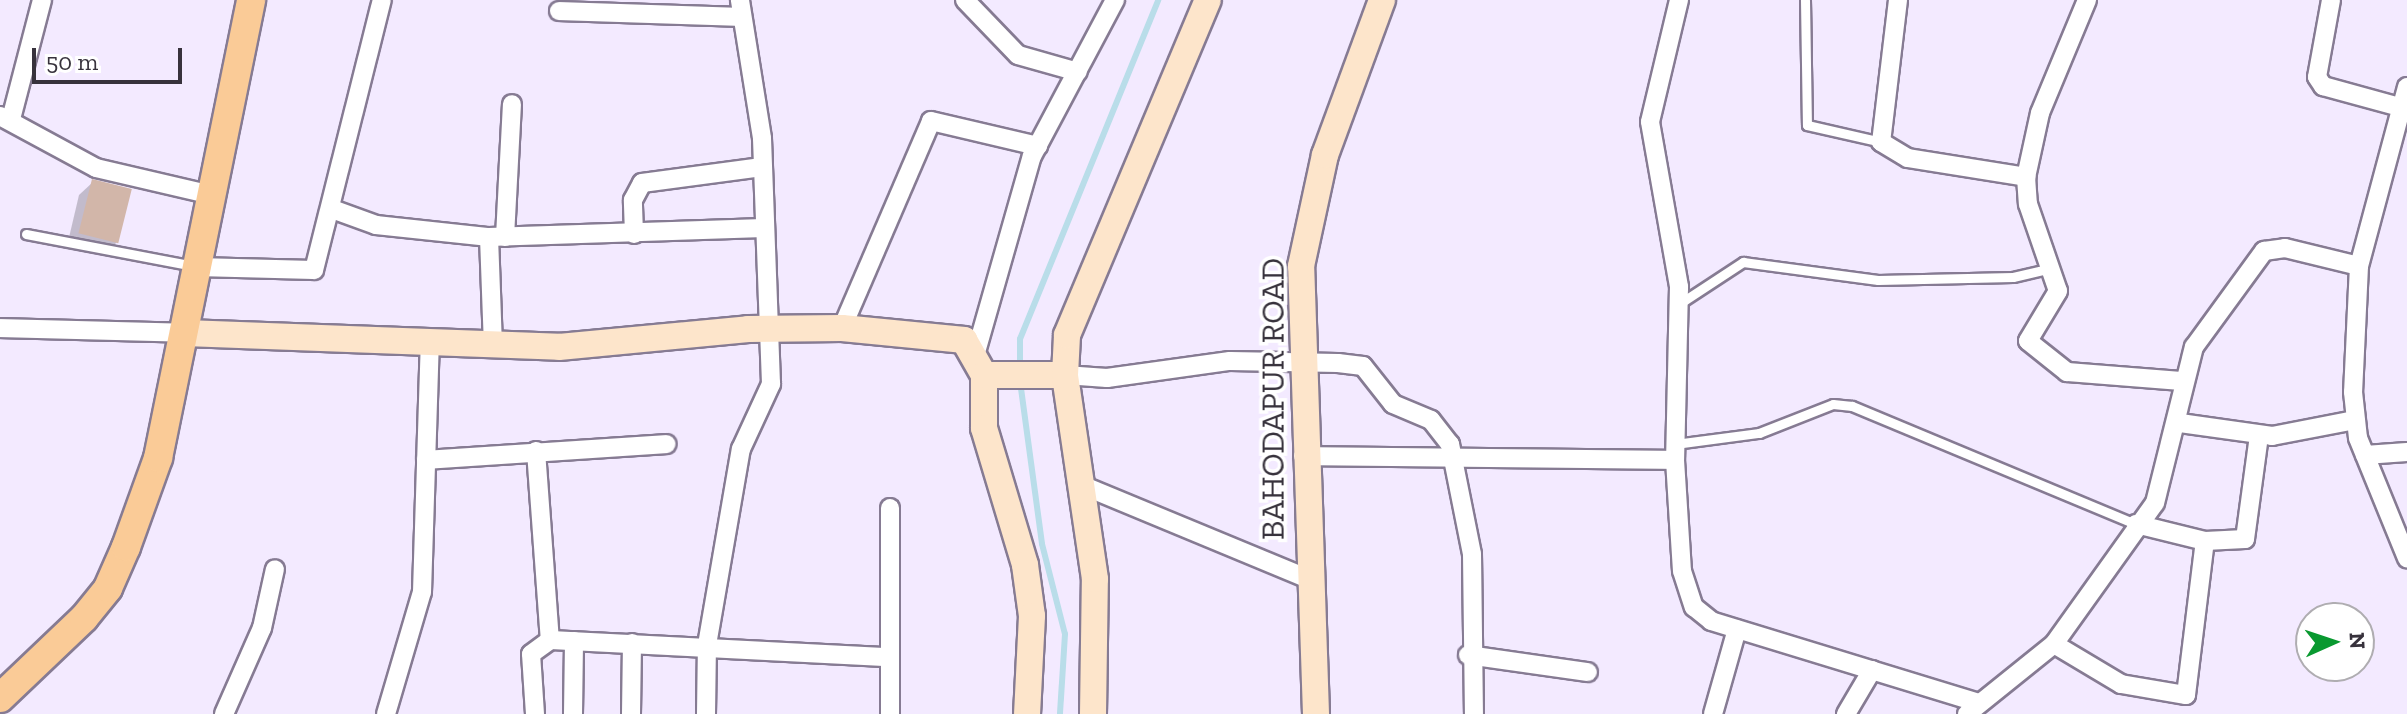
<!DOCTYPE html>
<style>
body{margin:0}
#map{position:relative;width:2407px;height:714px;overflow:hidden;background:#f3eaff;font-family:"Zilla Slab",serif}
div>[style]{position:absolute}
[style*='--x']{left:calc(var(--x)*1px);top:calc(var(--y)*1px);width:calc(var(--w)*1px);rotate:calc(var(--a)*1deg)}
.shadow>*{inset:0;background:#0003}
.stream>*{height:6px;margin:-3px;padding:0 3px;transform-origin:3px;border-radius:3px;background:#b9dde9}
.building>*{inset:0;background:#d2b6a9;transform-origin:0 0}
.roads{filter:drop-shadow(2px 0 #867b93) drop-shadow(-2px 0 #867b93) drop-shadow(0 2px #867b93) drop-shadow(0 -2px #867b93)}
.lane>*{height:9px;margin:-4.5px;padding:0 4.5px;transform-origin:4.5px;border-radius:4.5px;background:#fff}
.street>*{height:18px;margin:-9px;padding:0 9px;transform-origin:9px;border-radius:9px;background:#fff}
.secondary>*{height:26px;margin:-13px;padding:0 13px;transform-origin:13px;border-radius:13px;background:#fde5cb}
.primary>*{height:28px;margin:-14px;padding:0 14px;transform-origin:14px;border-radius:14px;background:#facb97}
span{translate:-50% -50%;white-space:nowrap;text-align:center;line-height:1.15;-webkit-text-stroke:7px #fff;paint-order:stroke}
.street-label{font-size:32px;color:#37323c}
.north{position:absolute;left:2295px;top:602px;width:80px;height:80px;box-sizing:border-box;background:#fff;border:2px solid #afadb1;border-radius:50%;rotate:87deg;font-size:22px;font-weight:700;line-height:32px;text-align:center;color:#37323c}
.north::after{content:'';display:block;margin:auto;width:28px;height:36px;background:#099930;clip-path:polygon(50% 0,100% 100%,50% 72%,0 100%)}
.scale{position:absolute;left:32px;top:48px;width:150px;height:36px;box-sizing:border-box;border:4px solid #37323c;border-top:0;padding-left:10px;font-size:24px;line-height:28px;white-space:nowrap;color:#37323c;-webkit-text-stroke:6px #fff;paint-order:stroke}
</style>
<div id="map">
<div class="shadow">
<i style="clip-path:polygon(93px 182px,117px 242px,104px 255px,67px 246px,79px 195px)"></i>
</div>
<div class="stream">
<i style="--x:1020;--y:369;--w:30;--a:-90"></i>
<i style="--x:1020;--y:339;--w:366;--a:-67.8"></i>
<i style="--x:1020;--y:381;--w:164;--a:82.3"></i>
<i style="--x:1042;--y:544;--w:93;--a:75.7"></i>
<i style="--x:1065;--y:634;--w:80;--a:93.6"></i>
</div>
<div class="building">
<i style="left:92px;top:179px;width:41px;height:56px;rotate:14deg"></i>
</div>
<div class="roads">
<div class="lane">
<i style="--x:1805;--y:0;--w:125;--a:89.1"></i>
<i style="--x:1807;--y:125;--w:76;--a:12.9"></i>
<i style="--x:26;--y:234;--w:171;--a:10.8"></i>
<i style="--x:1679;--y:304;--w:77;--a:-33.3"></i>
<i style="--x:1743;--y:262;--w:136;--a:7.6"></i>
<i style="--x:1878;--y:280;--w:135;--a:-1.3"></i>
<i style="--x:2013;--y:277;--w:39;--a:-13"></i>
<i style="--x:1675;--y:444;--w:85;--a:-7.5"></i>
<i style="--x:1759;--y:433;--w:79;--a:-21.4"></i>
<i style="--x:1833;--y:404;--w:19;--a:6"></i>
<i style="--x:1852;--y:406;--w:308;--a:22.6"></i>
</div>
<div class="street">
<i style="--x:965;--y:0;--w:76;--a:46.1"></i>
<i style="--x:1018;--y:55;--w:62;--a:15.8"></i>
<i style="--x:1679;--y:0;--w:125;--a:103.4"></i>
<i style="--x:1650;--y:122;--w:168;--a:80"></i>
<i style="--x:1679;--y:287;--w:173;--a:91.3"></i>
<i style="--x:1675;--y:460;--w:111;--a:86.4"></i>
<i style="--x:1682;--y:571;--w:38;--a:72"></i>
<i style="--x:1694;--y:607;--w:22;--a:39"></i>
<i style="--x:1711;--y:621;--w:277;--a:17"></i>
<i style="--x:1898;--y:0;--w:143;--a:96.8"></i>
<i style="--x:1881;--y:142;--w:31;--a:31"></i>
<i style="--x:1908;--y:158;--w:120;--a:9.1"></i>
<i style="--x:2087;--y:0;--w:122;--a:112.6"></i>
<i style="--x:2040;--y:113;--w:66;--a:102.3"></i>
<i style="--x:2026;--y:177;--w:27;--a:86"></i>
<i style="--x:2028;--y:204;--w:92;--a:71"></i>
<i style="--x:2058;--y:291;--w:58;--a:121"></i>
<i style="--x:2028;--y:341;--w:50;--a:38.5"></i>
<i style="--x:2067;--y:372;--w:115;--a:4.5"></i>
<i style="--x:2331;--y:0;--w:78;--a:100.3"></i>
<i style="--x:2317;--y:77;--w:11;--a:56"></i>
<i style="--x:2323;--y:86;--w:80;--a:15.3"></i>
<i style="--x:559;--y:11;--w:183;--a:1.9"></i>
<i style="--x:2407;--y:87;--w:185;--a:105"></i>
<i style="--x:2359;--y:266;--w:126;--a:92.7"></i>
<i style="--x:2353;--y:392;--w:46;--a:83.8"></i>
<i style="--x:2358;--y:438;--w:130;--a:67.8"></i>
<i style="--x:0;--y:116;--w:109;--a:28.4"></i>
<i style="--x:96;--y:168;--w:119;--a:13.1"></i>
<i style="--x:11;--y:119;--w:123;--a:-75.4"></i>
<i style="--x:332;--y:209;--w:47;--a:20"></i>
<i style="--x:376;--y:225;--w:114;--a:6.1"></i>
<i style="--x:489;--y:237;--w:275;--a:-1.9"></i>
<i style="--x:634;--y:234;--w:34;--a:-92"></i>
<i style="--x:633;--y:200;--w:19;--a:-62"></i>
<i style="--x:642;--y:183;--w:121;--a:-7.6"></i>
<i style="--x:489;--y:237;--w:109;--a:87.9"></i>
<i style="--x:505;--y:237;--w:133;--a:-87"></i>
<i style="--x:197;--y:267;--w:117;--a:1.5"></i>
<i style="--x:314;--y:270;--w:278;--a:-75.9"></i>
<i style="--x:0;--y:328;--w:185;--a:1.5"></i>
<i style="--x:842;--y:328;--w:225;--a:-66.7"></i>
<i style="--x:931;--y:121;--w:110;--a:13.2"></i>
<i style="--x:976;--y:352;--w:204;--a:-74.1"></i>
<i style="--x:1032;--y:156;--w:177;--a:-62"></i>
<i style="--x:1065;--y:375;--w:42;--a:4.1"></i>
<i style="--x:1107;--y:378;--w:124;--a:-7.9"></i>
<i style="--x:1230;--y:361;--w:108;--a:1.1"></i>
<i style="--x:1338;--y:363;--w:25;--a:7"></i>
<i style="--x:1363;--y:366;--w:48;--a:51.7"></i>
<i style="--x:1393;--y:404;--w:41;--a:22.8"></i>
<i style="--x:1431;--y:420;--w:31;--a:52"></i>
<i style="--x:1450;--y:444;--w:112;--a:78.7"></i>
<i style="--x:1472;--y:554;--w:160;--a:89.3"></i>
<i style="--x:2180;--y:423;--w:93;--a:8"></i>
<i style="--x:2272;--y:436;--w:85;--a:-10.9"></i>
<i style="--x:536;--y:451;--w:190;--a:85.8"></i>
<i style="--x:2365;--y:455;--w:42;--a:-4.1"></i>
<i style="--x:1303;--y:456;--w:372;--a:0.6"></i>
<i style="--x:426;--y:460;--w:241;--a:-3.8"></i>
<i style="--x:1084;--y:486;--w:243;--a:22.5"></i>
<i style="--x:2136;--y:524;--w:71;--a:13.8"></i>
<i style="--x:2205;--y:541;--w:40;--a:-2.9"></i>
<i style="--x:2245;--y:539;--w:104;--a:-82.3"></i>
<i style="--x:2054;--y:644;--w:78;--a:30.8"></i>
<i style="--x:2121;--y:684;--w:66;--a:9.6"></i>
<i style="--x:2186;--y:695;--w:155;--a:-83"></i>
<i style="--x:1468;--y:655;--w:121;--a:8.1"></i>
<i style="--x:224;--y:714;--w:94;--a:-66.2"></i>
<i style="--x:262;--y:628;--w:60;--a:-77.6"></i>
<i style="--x:386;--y:714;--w:127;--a:-73.6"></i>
<i style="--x:422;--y:592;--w:251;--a:-88.2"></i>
<i style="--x:535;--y:714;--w:60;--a:-93.8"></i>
<i style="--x:531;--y:654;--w:24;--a:-36"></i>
<i style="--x:550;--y:640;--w:340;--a:2.9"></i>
<i style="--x:573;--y:714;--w:73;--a:-89.2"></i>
<i style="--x:631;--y:714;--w:71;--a:-89.2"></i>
<i style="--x:706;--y:714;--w:69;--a:-89.2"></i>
<i style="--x:707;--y:645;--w:199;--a:-80.2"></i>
<i style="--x:741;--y:449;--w:72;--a:-65.2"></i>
<i style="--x:771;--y:384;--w:246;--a:-92.1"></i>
<i style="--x:762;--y:138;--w:140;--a:-99.1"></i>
<i style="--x:890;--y:714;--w:206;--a:-90"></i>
<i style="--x:1713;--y:714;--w:88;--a:-74.2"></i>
<i style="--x:1846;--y:714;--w:51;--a:-59.4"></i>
<i style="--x:1967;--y:714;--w:112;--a:-38.8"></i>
<i style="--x:2054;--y:644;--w:173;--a:-54.4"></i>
<i style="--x:2155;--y:503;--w:161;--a:-76"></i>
<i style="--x:2194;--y:347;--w:119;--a:-53.9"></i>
<i style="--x:2264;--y:251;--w:21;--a:-8"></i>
<i style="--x:2285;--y:248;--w:76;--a:13.7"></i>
</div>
<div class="secondary">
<i style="--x:185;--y:333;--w:374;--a:2.1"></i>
<i style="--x:559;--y:347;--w:190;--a:-5.4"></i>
<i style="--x:748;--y:329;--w:94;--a:-0.6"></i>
<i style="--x:842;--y:328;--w:123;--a:5.6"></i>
<i style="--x:964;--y:340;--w:40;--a:60.3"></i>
<i style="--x:984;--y:375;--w:53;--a:90"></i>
<i style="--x:984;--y:428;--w:143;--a:73.3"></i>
<i style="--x:1025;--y:565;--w:51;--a:82.2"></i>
<i style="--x:1032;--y:616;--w:98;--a:92.9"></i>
<i style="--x:984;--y:375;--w:81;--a:0"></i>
<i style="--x:1093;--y:714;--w:135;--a:-89.2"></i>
<i style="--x:1095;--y:579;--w:206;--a:-98.4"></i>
<i style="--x:1065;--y:375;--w:40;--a:-87.1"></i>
<i style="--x:1067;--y:335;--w:363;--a:-67.2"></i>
<i style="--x:1316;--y:714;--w:448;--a:-91.9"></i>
<i style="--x:1301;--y:266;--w:114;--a:-77.8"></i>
<i style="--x:1325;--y:155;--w:165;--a:-69.8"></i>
</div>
<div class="primary">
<i style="--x:0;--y:698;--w:116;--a:-43.6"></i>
<i style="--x:84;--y:618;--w:38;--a:-51"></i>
<i style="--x:108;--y:588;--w:45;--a:-66.3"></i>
<i style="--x:126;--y:547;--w:95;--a:-70.2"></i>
<i style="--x:158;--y:458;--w:467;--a:-78.5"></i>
</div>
</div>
<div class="street-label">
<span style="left:1273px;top:399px;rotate:-90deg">BAHODAPUR ROAD</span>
</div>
<div class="north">N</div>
<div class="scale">50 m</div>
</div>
